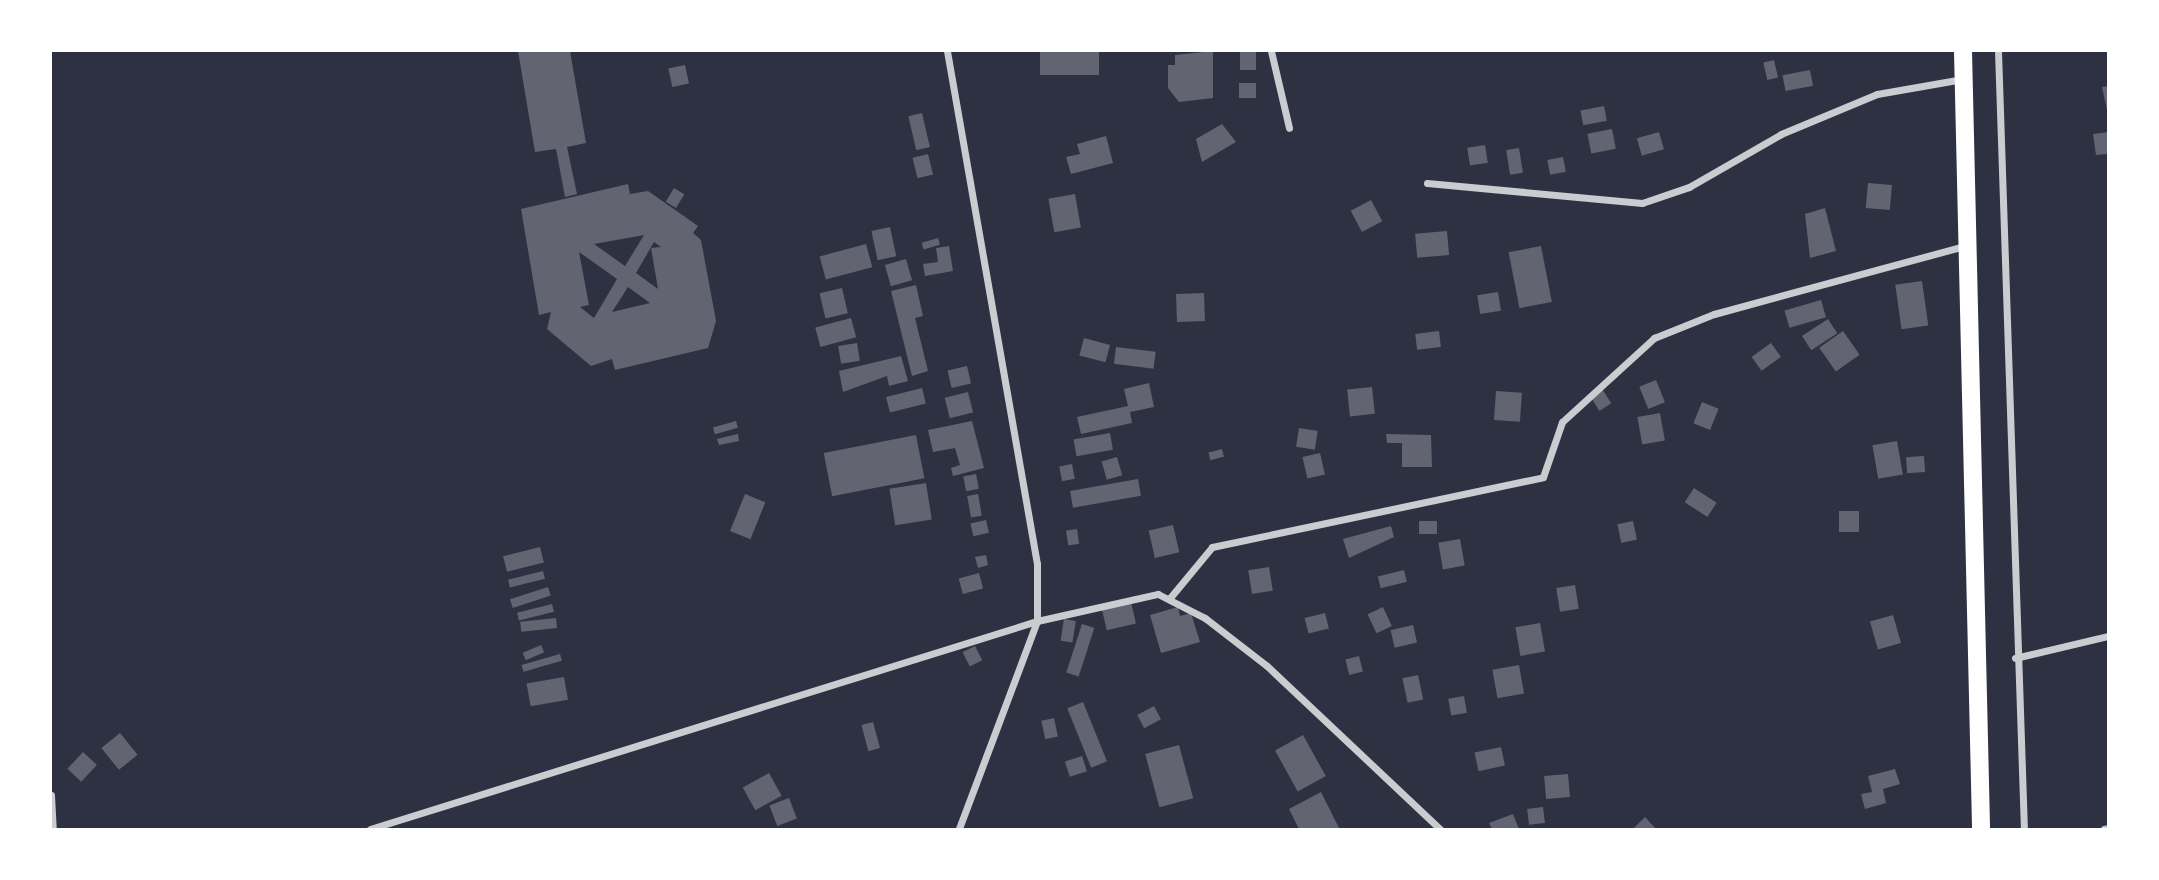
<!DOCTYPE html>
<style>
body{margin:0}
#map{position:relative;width:2159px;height:880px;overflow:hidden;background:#2d3142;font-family:Arial,sans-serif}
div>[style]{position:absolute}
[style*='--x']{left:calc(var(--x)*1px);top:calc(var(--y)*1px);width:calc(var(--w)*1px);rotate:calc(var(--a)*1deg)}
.building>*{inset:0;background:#626471;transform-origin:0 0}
.minor>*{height:7px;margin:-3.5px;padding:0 3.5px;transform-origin:3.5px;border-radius:3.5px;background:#caccd0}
.trunk>*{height:18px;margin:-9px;padding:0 9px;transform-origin:9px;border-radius:9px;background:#fff}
span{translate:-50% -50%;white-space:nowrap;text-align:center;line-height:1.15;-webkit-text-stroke:5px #fff;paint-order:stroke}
.frame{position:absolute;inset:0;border:52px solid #fff;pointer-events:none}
</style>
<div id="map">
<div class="building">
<i style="clip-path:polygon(518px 51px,570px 51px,586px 143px,567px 147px,577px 194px,565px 197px,556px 149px,535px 152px)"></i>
<i style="left:1040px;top:51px;width:59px;height:24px"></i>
<i style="clip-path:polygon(1213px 51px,1213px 98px,1179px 102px,1168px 88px,1168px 65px,1175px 65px,1175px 55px)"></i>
<i style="left:1240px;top:51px;width:16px;height:19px"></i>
<i style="left:1774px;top:60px;width:18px;height:11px;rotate:77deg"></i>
<i style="left:685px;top:65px;width:19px;height:17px;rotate:78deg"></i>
<i style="left:1810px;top:70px;width:16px;height:28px;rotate:79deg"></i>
<i style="left:1239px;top:83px;width:17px;height:15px"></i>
<i style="clip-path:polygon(2108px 86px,2108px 110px,2107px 110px,2102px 87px)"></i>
<i style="left:1604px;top:106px;width:15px;height:24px;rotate:79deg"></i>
<i style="left:922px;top:113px;width:35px;height:14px;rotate:77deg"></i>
<i style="clip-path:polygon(1222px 124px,1236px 142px,1202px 162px,1196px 139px)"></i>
<i style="left:1612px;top:129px;width:20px;height:25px;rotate:79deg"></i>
<i style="left:1659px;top:132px;width:18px;height:23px;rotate:74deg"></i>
<i style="clip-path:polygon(2108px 132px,2108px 154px,2096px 155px,2093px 134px)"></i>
<i style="clip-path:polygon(1106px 136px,1113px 163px,1071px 174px,1066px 157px,1080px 154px,1077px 144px)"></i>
<i style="left:1485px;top:145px;width:18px;height:18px;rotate:81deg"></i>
<i style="left:1519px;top:148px;width:25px;height:13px;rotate:81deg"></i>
<i style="left:928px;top:154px;width:21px;height:16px;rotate:76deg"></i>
<i style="left:1563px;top:157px;width:15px;height:16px;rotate:79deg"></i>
<i style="left:1868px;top:183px;width:24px;height:25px;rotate:5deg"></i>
<i style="clip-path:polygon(evenodd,628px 184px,630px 194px,648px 191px,698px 226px,693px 233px,701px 240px,716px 321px,708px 348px,615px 370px,612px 359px,591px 366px,547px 329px,551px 312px,539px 315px,521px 209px,628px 184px,644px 235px,625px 266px,594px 244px,644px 235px,628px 184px,654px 242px,661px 247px,651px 248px,658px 289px,636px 273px,654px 242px,628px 184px,579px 252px,617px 279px,594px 318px,580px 307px,589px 305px,579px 252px,628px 184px,628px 287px,650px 303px,612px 312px,628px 287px)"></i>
<i style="left:674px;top:188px;width:12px;height:16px;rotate:31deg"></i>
<i style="left:1075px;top:194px;width:34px;height:27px;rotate:80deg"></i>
<i style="left:1371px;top:200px;width:24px;height:23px;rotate:62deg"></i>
<i style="clip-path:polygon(1825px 208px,1836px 251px,1810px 258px,1805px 214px)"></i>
<i style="left:890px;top:227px;width:30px;height:19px;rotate:78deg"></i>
<i style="left:1447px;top:231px;width:24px;height:32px;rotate:85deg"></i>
<i style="left:938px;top:238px;width:7px;height:17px;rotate:74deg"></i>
<i style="left:866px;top:244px;width:24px;height:48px;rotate:75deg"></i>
<i style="clip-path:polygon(949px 246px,953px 271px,925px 276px,923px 264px,938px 262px,936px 248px)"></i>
<i style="left:1541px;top:246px;width:57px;height:33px;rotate:79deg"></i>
<i style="left:906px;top:259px;width:22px;height:22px;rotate:74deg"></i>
<i style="left:1922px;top:281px;width:45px;height:27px;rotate:82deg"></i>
<i style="clip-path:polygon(916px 285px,923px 316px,915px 318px,928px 371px,912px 376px,891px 291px)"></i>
<i style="left:842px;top:288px;width:26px;height:23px;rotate:77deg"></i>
<i style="left:1498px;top:292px;width:19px;height:21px;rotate:81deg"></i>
<i style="left:1204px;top:293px;width:28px;height:28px;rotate:88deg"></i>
<i style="left:1821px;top:300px;width:18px;height:38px;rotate:74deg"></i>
<i style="left:851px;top:318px;width:20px;height:37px;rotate:75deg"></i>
<i style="left:1828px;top:319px;width:17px;height:31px;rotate:57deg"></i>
<i style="left:1439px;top:331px;width:16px;height:24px;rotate:83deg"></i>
<i style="left:1843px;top:331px;width:29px;height:29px;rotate:55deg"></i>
<i style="left:1084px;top:338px;width:27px;height:18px;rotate:15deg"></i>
<i style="left:857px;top:343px;width:18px;height:19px;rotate:81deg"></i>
<i style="left:1771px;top:343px;width:17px;height:24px;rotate:54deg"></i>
<i style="left:1116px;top:347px;width:40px;height:17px;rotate:7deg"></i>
<i style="clip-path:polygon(901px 356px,908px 381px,889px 386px,887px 376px,843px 392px,839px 371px)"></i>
<i style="left:967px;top:366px;width:18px;height:20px;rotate:77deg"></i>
<i style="left:1656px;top:380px;width:24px;height:18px;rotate:68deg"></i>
<i style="clip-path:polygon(1149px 383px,1154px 407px,1130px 412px,1132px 423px,1081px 434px,1077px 417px,1128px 406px,1124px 389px)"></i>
<i style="left:1372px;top:387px;width:27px;height:25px;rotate:84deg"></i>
<i style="left:922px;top:388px;width:16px;height:37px;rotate:76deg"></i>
<i style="left:1602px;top:389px;width:17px;height:14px;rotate:57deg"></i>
<i style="left:1496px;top:391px;width:26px;height:29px;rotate:4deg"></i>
<i style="left:968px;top:392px;width:21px;height:24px;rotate:76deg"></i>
<i style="left:1702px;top:402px;width:18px;height:23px;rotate:22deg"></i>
<i style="left:1660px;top:413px;width:28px;height:23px;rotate:80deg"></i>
<i style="left:736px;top:421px;width:7px;height:24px;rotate:74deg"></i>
<i style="clip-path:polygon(972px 421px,984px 468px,953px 476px,951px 468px,960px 465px,955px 448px,933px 452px,928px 430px)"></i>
<i style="left:1299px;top:428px;width:19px;height:19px;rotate:9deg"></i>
<i style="left:1110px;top:433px;width:17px;height:37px;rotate:80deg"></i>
<i style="clip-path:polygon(738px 434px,739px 441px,719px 445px,717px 439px)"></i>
<i style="clip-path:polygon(1386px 434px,1431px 435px,1432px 467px,1402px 467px,1402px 443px,1387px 443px)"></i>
<i style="left:916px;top:435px;width:44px;height:94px;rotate:79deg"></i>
<i style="left:1897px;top:441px;width:34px;height:25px;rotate:80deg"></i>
<i style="left:1222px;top:449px;width:8px;height:14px;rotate:76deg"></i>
<i style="left:1320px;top:453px;width:22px;height:18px;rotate:77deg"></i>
<i style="left:1924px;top:456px;width:16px;height:18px;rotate:86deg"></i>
<i style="left:1117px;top:457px;width:19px;height:16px;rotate:74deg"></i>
<i style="left:1072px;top:464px;width:15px;height:13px;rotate:79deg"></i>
<i style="left:976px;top:474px;width:15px;height:13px;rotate:79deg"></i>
<i style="left:1138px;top:479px;width:17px;height:69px;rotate:80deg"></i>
<i style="left:926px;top:483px;width:37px;height:37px;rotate:81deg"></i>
<i style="left:1694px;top:488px;width:27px;height:17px;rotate:33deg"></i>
<i style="left:745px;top:494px;width:22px;height:40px;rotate:22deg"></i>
<i style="left:978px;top:494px;width:22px;height:11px;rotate:80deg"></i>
<i style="left:1839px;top:511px;width:20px;height:21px"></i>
<i style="left:986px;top:520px;width:13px;height:16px;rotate:77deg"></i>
<i style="left:1419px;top:521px;width:18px;height:13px"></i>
<i style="left:1633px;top:521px;width:19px;height:16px;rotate:78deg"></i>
<i style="left:1173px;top:525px;width:28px;height:25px;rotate:77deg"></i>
<i style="clip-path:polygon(1391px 526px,1394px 537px,1349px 558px,1343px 539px)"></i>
<i style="left:1077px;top:529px;width:15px;height:11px;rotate:82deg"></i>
<i style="left:1460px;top:539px;width:27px;height:22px;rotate:80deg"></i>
<i style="left:540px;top:547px;width:16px;height:38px;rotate:76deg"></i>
<i style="clip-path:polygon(986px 555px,988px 565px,978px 568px,975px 557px)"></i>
<i style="left:1269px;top:567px;width:24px;height:21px;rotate:81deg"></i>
<i style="left:1404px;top:570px;width:12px;height:27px;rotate:76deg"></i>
<i style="left:543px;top:571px;width:8px;height:36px;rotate:76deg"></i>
<i style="left:979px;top:573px;width:16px;height:21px;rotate:75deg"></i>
<i style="left:1575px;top:585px;width:24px;height:19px;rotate:81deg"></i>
<i style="left:548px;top:587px;width:9px;height:40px;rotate:72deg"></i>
<i style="left:1131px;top:602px;width:22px;height:30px;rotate:77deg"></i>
<i style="left:552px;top:604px;width:8px;height:36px;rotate:76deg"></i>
<i style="clip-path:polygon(1178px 607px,1180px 616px,1191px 613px,1200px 642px,1161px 653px,1150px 615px)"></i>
<i style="left:1383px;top:607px;width:21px;height:17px;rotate:65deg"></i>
<i style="left:1325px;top:613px;width:16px;height:21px;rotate:76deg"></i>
<i style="left:1893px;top:615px;width:29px;height:24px;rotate:74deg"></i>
<i style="left:556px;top:618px;width:10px;height:36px;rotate:84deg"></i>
<i style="left:1064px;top:619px;width:12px;height:22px;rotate:9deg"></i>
<i style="left:1540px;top:623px;width:29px;height:25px;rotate:80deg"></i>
<i style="left:1082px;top:624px;width:13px;height:51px;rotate:18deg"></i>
<i style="left:1413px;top:625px;width:18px;height:23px;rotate:77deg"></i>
<i style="left:541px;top:645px;width:8px;height:20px;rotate:67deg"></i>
<i style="left:975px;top:646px;width:16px;height:14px;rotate:63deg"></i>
<i style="left:560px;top:654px;width:7px;height:40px;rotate:74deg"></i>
<i style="left:1359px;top:656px;width:16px;height:14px;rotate:76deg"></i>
<i style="left:1519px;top:665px;width:29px;height:27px;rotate:80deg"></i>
<i style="left:1418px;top:675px;width:25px;height:16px;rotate:78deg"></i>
<i style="left:564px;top:677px;width:23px;height:38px;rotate:80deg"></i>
<i style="left:1464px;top:696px;width:17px;height:16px;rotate:80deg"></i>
<i style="left:1083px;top:702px;width:64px;height:17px;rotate:68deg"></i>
<i style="left:1154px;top:706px;width:15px;height:19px;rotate:62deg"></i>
<i style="left:1054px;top:718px;width:19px;height:13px;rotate:78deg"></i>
<i style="left:873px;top:722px;width:27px;height:12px;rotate:75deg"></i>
<i style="left:120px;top:733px;width:28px;height:24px;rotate:51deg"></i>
<i style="left:1303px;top:735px;width:47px;height:32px;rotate:61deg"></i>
<i style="left:1179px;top:745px;width:55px;height:35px;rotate:75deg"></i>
<i style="left:1501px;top:747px;width:19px;height:27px;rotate:78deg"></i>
<i style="left:83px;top:752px;width:19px;height:23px;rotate:43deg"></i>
<i style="left:1082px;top:756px;width:16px;height:18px;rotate:72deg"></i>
<i style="clip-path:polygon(1895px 769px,1900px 784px,1883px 789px,1886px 803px,1865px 809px,1861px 794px,1872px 792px,1868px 776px)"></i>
<i style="left:769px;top:773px;width:26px;height:30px;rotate:61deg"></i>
<i style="left:1568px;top:774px;width:23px;height:24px;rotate:85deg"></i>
<i style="clip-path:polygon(1321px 792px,1339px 828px,1299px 829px,1289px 809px)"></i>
<i style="left:789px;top:798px;width:22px;height:21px;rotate:69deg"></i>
<i style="left:1543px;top:807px;width:16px;height:16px;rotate:83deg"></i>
<i style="clip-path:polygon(1513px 814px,1519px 829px,1492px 829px,1489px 823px)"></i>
<i style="clip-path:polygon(1645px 817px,1656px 829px,1633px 829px)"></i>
</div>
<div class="minor">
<i style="--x:947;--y:51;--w:521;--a:80.05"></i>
<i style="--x:1037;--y:564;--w:57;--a:90"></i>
<i style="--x:1037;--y:621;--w:222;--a:110.6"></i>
<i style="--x:1271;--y:51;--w:79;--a:76.8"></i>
<i style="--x:1998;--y:51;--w:778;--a:88.09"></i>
<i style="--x:1427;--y:183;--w:216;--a:5.3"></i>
<i style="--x:1642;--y:203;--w:50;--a:-18.8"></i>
<i style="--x:1689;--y:187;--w:106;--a:-29.9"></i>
<i style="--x:1781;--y:134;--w:104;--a:-22.6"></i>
<i style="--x:1877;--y:94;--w:87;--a:-9.9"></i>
<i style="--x:1169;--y:599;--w:67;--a:-50.4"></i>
<i style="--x:1212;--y:547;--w:338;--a:-11.9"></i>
<i style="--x:1543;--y:477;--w:58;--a:-70.9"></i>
<i style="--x:1562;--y:422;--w:125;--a:-42.4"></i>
<i style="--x:1654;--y:338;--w:65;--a:-21.8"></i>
<i style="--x:1714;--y:314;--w:260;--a:-15.2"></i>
<i style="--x:2015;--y:658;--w:96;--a:-13.3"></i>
<i style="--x:51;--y:795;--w:34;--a:87"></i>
<i style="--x:370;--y:829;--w:699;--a:-17.32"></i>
<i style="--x:1037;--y:621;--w:124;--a:-12.6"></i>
<i style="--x:1158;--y:594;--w:53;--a:27.1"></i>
<i style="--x:1205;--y:618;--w:78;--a:37.7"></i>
<i style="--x:1267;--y:666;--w:238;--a:43.3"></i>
<i style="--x:2104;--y:829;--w:4;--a:-14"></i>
</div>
<div class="trunk">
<i style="--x:1963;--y:51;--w:778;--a:88.67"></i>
</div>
<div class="frame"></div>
</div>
